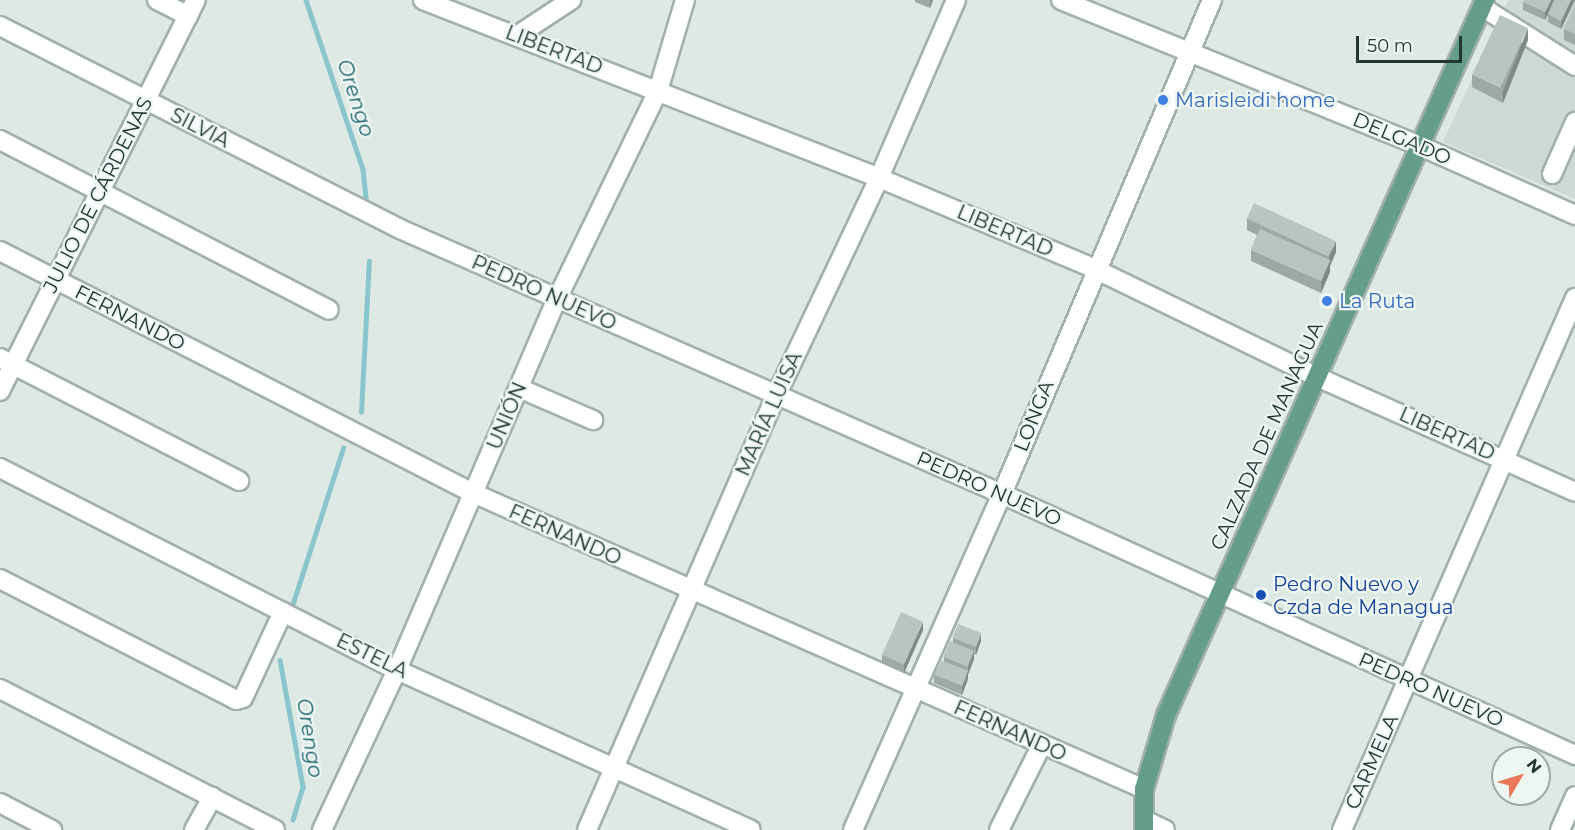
<!DOCTYPE html>
<meta charset="utf-8">
<style>
body{margin:0}
#map{position:relative;width:1575px;height:830px;overflow:hidden;background:#dee9e4;font-family:Montserrat,sans-serif}
div>[style]{position:absolute}
[style*='--x']{left:calc(var(--x)*1px);top:calc(var(--y)*1px);width:calc(var(--w)*1px);rotate:calc(var(--a)*1deg)}
.built>*{inset:0;background:#cdd9d3}
.stream>*{height:4.5px;margin:-2.25px;padding:0 2.25px;transform-origin:2.25px;border-radius:2.25px;background:#88c5cc}
.roads{filter:drop-shadow(2px 0 #a1b0aa) drop-shadow(-2px 0 #a1b0aa) drop-shadow(0 2px #a1b0aa) drop-shadow(0 -2px #a1b0aa)}
.minor>*{height:18px;margin:-9px;padding:0 9px;transform-origin:9px;border-radius:9px;background:#fff}
.major>*{height:18px;margin:-9px;padding:0 9px;transform-origin:9px;border-radius:9px;background:#659d8b}
.wall>*{inset:0;background:#9daaa4}
.shaded-wall>*{inset:0;background:#808b86}
.building>*{inset:0;background:#b7c6bf;transform-origin:0 0}
.dots>*{width:16px;height:16px;translate:-50% -50%;box-sizing:border-box;border:3px solid #eef6f2;border-radius:50%}
span{translate:-50% -50%;white-space:nowrap;text-align:center;line-height:1.15;-webkit-text-stroke:4.5px #eef6f2;paint-order:stroke}
.street-label{font-size:20px;color:#203830}
.shop-label{font-size:20px;color:#366cbe}
.left{translate:0 -50%;text-align:left}
.transit-label{font-size:20px;color:#164399}
.water-label{font-size:21px;color:#1e6670;font-style:italic}
.north{position:absolute;left:1491px;top:746px;width:60px;height:60px;box-sizing:border-box;background:#eef6f2;border:2px solid #9caaa4;border-radius:50%;rotate:52deg;font-size:16px;font-weight:700;line-height:24px;text-align:center;color:#203830}
.north::after{content:'';display:block;margin:auto;width:21px;height:27px;background:#eb775b;clip-path:polygon(50% 0,100% 100%,50% 72%,0 100%)}
.scale{position:absolute;left:1356px;top:36px;width:106px;height:27px;box-sizing:border-box;border:3px solid #203830;border-top:0;padding-left:8px;font-size:18px;line-height:21px;white-space:nowrap;color:#203830;-webkit-text-stroke:4px #eef6f2;paint-order:stroke}
</style>
<div id="map">
<div class="built">
<i style="clip-path:polygon(1508px 0,1575px 0,1575px 199px,1443px 142px)"></i>
</div>
<div class="stream">
<i style="--x:306;--y:0;--w:178;--a:71.4"></i>
<i style="--x:363;--y:169;--w:38;--a:84"></i>
<i style="--x:361;--y:412;--w:151;--a:-87"></i>
<i style="--x:293;--y:603;--w:163;--a:-72.1"></i>
<i style="--x:280;--y:660;--w:129;--a:79.7"></i>
<i style="--x:303;--y:787;--w:34;--a:107"></i>
</div>
<div class="roads">
<div class="minor">
<i style="--x:157;--y:0;--w:35;--a:27"></i>
<i style="--x:423;--y:0;--w:490;--a:21.3"></i>
<i style="--x:879;--y:178;--w:234;--a:22.8"></i>
<i style="--x:1095;--y:269;--w:247;--a:25.9"></i>
<i style="--x:1317;--y:377;--w:282;--a:24"></i>
<i style="--x:1061;--y:0;--w:388;--a:22.1"></i>
<i style="--x:1420;--y:146;--w:170;--a:24"></i>
<i style="--x:1482;--y:7;--w:110;--a:32.4"></i>
<i style="--x:0;--y:26;--w:449;--a:26.9"></i>
<i style="--x:400;--y:229;--w:658;--a:23.76"></i>
<i style="--x:1002;--y:494;--w:630;--a:24.49"></i>
<i style="--x:518;--y:35;--w:64;--a:-33.4"></i>
<i style="--x:0;--y:140;--w:370;--a:27.3"></i>
<i style="--x:1552;--y:174;--w:57;--a:-66.1"></i>
<i style="--x:0;--y:251;--w:531;--a:27.1"></i>
<i style="--x:473;--y:493;--w:733;--a:23.8"></i>
<i style="--x:0;--y:358;--w:269;--a:27.2"></i>
<i style="--x:519;--y:388;--w:81;--a:23.4"></i>
<i style="--x:0;--y:391;--w:437;--a:-63.4"></i>
<i style="--x:0;--y:468;--w:445;--a:27"></i>
<i style="--x:397;--y:670;--w:388;--a:24.3"></i>
<i style="--x:0;--y:579;--w:265;--a:27.1"></i>
<i style="--x:236;--y:700;--w:7;--a:-16"></i>
<i style="--x:243;--y:698;--w:95;--a:-65.1"></i>
<i style="--x:0;--y:689;--w:309;--a:27.1"></i>
<i style="--x:0;--y:803;--w:59;--a:27.4"></i>
<i style="--x:1144;--y:820;--w:23;--a:25"></i>
<i style="--x:194;--y:830;--w:38;--a:-61"></i>
<i style="--x:322;--y:830;--w:177;--a:-64.9"></i>
<i style="--x:397;--y:670;--w:404;--a:-66.7"></i>
<i style="--x:557;--y:299;--w:231;--a:-64.1"></i>
<i style="--x:658;--y:91;--w:95;--a:-73.5"></i>
<i style="--x:587;--y:830;--w:476;--a:-66.5"></i>
<i style="--x:777;--y:394;--w:239;--a:-64.7"></i>
<i style="--x:879;--y:178;--w:194;--a:-66.6"></i>
<i style="--x:853;--y:830;--w:368;--a:-66.1"></i>
<i style="--x:1002;--y:494;--w:537;--a:-66.97"></i>
<i style="--x:999;--y:830;--w:94;--a:-63.4"></i>
<i style="--x:1342;--y:830;--w:581;--a:-66.35"></i>
<i style="--x:1560;--y:830;--w:37;--a:-66"></i>
</div>
<div class="major">
<i style="--x:1144;--y:830;--w:41;--a:-90"></i>
<i style="--x:1144;--y:789;--w:77;--a:-73.4"></i>
<i style="--x:1166;--y:715;--w:783;--a:-65.96"></i>
</div>
</div>
<div class="wall">
<i style="clip-path:polygon(915px 0,933px 0,930px 8px,915px 2px)"></i>
<i style="clip-path:polygon(1575px 0,1561px 29px,1548px 22px,1548px 15px,1545px 20px,1523px 10px,1523px 2px)"></i>
<i style="clip-path:polygon(1575px 5px,1575px 45px,1564px 40px,1564px 29px)"></i>
<i style="clip-path:polygon(1528px 40px,1503px 103px,1472px 87px,1472px 75px)"></i>
<i style="clip-path:polygon(1247px 218px,1336px 252px,1330px 266px,1330px 272px,1321px 293px,1251px 261px,1251px 250px,1257px 235px,1247px 230px)"></i>
<i style="clip-path:polygon(923px 630px,904px 673px,882px 663px,882px 655px)"></i>
<i style="clip-path:polygon(953px 638px,981px 641px,976px 655px,974px 654px,974px 659px,968px 674px,968px 679px,962px 695px,934px 683px,934px 675px,944px 662px,944px 657px,953px 643px)"></i>
</div>
<div class="shaded-wall">
<i style="clip-path:polygon(930px 0,933px 0,930px 8px)"></i>
<i style="clip-path:polygon(1551px 0,1555px 0,1545px 20px,1545px 12px)"></i>
<i style="clip-path:polygon(1571px 0,1575px 0,1561px 29px,1561px 21px)"></i>
<i style="clip-path:polygon(1528px 28px,1528px 40px,1503px 103px,1503px 91px)"></i>
<i style="clip-path:polygon(1336px 241px,1336px 252px,1330px 266px,1330px 272px,1321px 293px,1321px 281px,1329px 262px,1329px 256px)"></i>
<i style="clip-path:polygon(923px 622px,923px 630px,904px 673px,904px 665px)"></i>
<i style="clip-path:polygon(981px 633px,981px 641px,976px 655px,976px 647px)"></i>
<i style="clip-path:polygon(974px 651px,974px 659px,968px 675px,968px 667px)"></i>
<i style="clip-path:polygon(968px 671px,968px 679px,962px 695px,962px 687px)"></i>
</div>
<div class="building">
<i style="clip-path:polygon(1524px 0,1551px 0,1545px 12px,1523px 2px)"></i>
<i style="clip-path:polygon(1554px 0,1571px 0,1561px 21px,1548px 14px)"></i>
<i style="clip-path:polygon(1575px 5px,1575px 34px,1564px 29px)"></i>
<i style="left:1500px;top:15px;width:31px;height:66px;rotate:25deg"></i>
<i style="left:1254px;top:203px;width:90px;height:17px;rotate:25deg"></i>
<i style="left:1260px;top:229px;width:77px;height:23px;rotate:24deg"></i>
<i style="left:901px;top:612px;width:24px;height:47px;rotate:24deg"></i>
<i style="left:958px;top:624px;width:25px;height:15px;rotate:21deg"></i>
<i style="left:950px;top:641px;width:26px;height:17px;rotate:23deg"></i>
<i style="left:940px;top:660px;width:30px;height:16px;rotate:21deg"></i>
</div>
<div class="dots">
<i style="left:1163px;top:100px;background:#3f7fe0"></i>
<i style="left:1327px;top:301px;background:#3f7fe0"></i>
<i style="left:1261px;top:595px;background:#1a4fb4"></i>
</div>
<div class="street-label">
<span style="left:554px;top:50px;rotate:21deg">LIBERTAD</span>
<span style="left:200px;top:128px;rotate:27deg">SILVIA</span>
<span style="left:1402px;top:139px;rotate:23deg">DELGADO</span>
<span style="left:98px;top:195px;rotate:-63deg">JULIO DE CÁRDENAS</span>
<span style="left:1005px;top:231px;rotate:23deg">LIBERTAD</span>
<span style="left:544px;top:293px;rotate:24deg">PEDRO NUEVO</span>
<span style="left:130px;top:318px;rotate:27deg">FERNANDO</span>
<span style="left:769px;top:414px;rotate:-66deg">MARÍA LUISA</span>
<span style="left:507px;top:416px;rotate:-67deg">UNIÓN</span>
<span style="left:1034px;top:416px;rotate:-68deg">LONGA</span>
<span style="left:1447px;top:434px;rotate:24deg">LIBERTAD</span>
<span style="left:1267px;top:436px;rotate:-66deg">CALZADA DE MANAGUA</span>
<span style="left:989px;top:489px;rotate:24deg">PEDRO NUEVO</span>
<span style="left:565px;top:535px;rotate:24deg">FERNANDO</span>
<span style="left:372px;top:656px;rotate:26deg">ESTELA</span>
<span style="left:1431px;top:690px;rotate:24deg">PEDRO NUEVO</span>
<span style="left:1010px;top:731px;rotate:24deg">FERNANDO</span>
<span style="left:1372px;top:762px;rotate:-66deg">CARMELA</span>
</div>
<div class="shop-label">
<span class="left" style="left:1175px;top:100px">Marisleidi home</span>
<span class="left" style="left:1339px;top:301px">La Ruta</span>
</div>
<div class="transit-label">
<span class="left" style="left:1273px;top:596px">Pedro Nuevo y<br>Czda de Managua</span>
</div>
<div class="water-label">
<span style="left:356px;top:98px;rotate:72deg">Orengo</span>
<span style="left:310px;top:738px;rotate:81deg">Orengo</span>
</div>
<div class="north">N</div>
<div class="scale">50 m</div>
</div>
